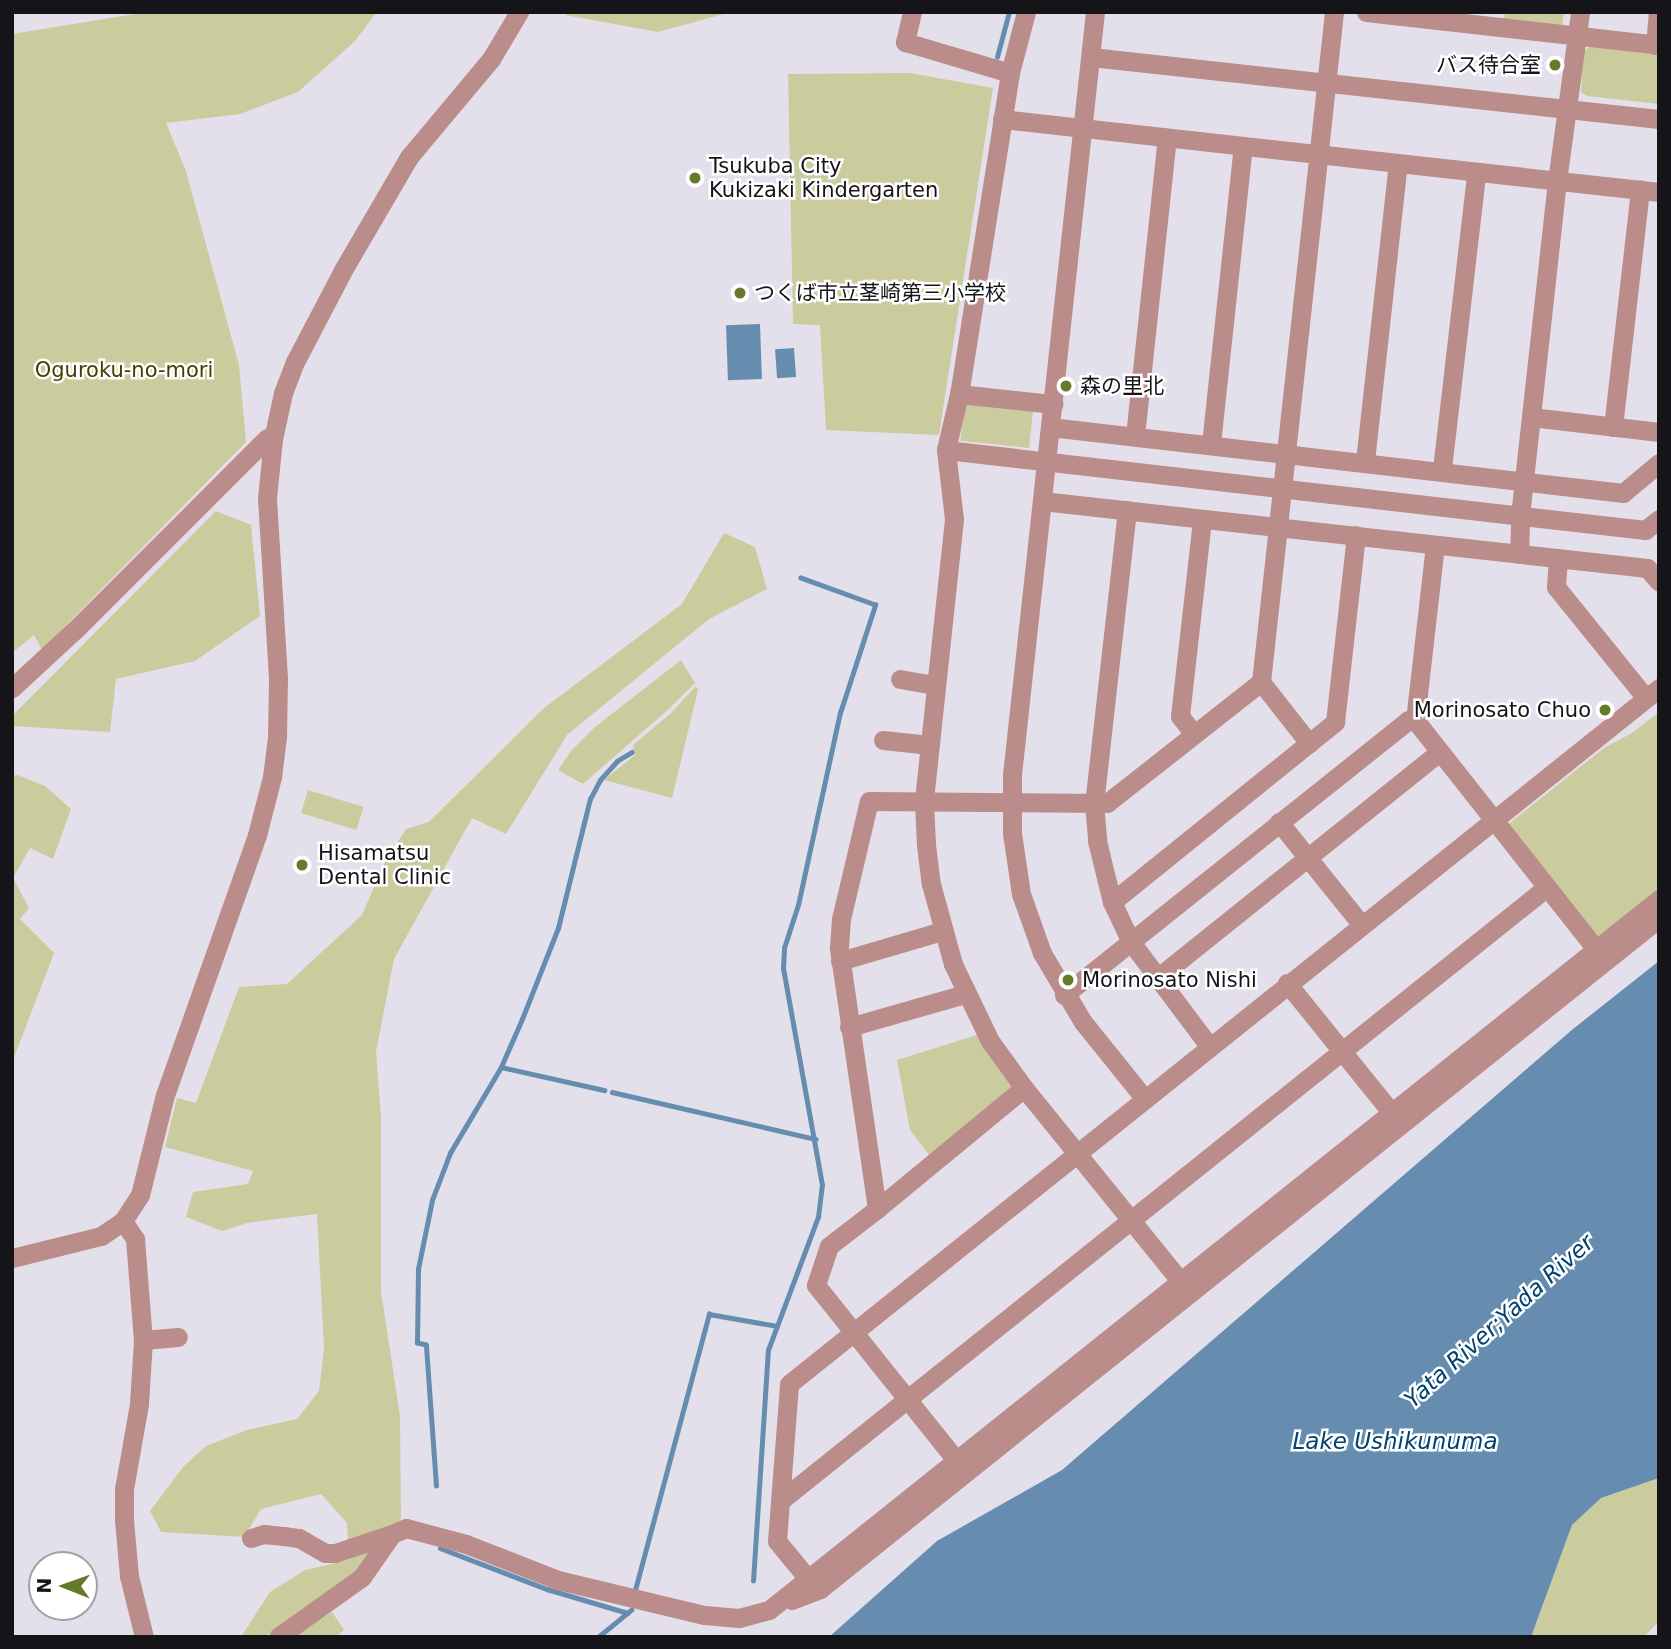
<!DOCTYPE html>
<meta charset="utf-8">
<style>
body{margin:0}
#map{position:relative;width:1671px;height:1649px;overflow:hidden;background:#e3e0ec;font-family:"DejaVu Sans","Noto Sans JP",sans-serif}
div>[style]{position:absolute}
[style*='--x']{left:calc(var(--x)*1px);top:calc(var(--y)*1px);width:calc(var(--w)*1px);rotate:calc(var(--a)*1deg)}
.green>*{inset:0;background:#cacc9e;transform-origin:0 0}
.water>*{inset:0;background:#668db0;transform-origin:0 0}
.stream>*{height:4.5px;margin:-2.25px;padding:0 2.25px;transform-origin:2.25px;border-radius:2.25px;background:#668db0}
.minor>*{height:19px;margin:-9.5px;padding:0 9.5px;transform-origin:9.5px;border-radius:9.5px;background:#bb8d8a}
.dots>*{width:19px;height:19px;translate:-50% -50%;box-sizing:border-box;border:4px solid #fff;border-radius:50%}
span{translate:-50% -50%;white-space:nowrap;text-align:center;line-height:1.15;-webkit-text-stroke:5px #fff;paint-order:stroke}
.poi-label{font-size:21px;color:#151418}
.right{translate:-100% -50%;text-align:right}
.left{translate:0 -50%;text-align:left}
.park-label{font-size:21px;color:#414202}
.water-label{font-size:23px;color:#00426f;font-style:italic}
.frame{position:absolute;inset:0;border:14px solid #151418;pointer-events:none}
.north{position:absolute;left:28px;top:1551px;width:70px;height:70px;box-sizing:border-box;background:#fff;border:2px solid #a1a1a3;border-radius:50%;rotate:271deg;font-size:19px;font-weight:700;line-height:28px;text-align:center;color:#151418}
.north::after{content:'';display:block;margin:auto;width:24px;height:32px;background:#657a2b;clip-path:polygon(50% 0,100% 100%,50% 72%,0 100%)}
</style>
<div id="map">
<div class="green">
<i style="clip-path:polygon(147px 12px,377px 12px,355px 41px,298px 92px,240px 114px,166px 123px,186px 171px,239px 365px,246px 442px,42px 650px,34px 635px,12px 653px,12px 34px)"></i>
<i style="clip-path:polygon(567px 12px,731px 12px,658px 32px,565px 15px)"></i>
<i style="clip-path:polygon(1505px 12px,1564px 12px,1562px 26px,1504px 19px)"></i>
<i style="clip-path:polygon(1591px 46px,1659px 53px,1659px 104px,1587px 96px,1581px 92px,1583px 52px)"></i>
<i style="clip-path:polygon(910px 73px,993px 88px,939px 435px,826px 430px,820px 325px,793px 324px,788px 74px)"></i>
<i style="left:965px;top:398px;width:69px;height:43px;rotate:6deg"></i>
<i style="clip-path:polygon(216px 511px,251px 525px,260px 616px,195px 661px,116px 679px,110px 732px,12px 726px,12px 716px)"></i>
<i style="clip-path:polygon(724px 533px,755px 547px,767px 589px,709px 619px,567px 735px,506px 834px,472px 818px,394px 959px,376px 1052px,381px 1117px,381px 1291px,400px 1416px,401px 1522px,358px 1573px,264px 1637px,241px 1637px,270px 1592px,305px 1570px,349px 1560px,347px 1523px,321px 1494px,261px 1509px,244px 1537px,161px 1532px,150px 1511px,183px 1467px,206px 1446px,247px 1430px,297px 1419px,319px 1391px,324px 1348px,317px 1214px,247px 1223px,222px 1231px,186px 1217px,193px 1192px,248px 1184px,253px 1171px,165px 1147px,177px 1098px,196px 1103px,239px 987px,287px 984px,362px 915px,385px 862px,406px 829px,429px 822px,544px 708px,682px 604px)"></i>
<i style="clip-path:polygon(681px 660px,695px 683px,670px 708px,583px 784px,558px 770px,571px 751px,595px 727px)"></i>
<i style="clip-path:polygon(696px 686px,698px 690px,672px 798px,604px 780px,635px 755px,633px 745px,671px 713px)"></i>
<i style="clip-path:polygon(1659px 712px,1659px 893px,1599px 941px,1506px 826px,1604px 748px,1632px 733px)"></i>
<i style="clip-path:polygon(17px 775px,45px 786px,71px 809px,53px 859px,30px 848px,13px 878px,29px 908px,20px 919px,54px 953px,12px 1063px,12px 776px)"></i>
<i style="left:308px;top:790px;width:58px;height:24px;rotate:17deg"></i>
<i style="clip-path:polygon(977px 1035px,1012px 1085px,1011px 1090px,930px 1156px,910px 1130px,897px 1060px)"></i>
<i style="clip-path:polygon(1659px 1478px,1659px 1621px,1644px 1637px,1531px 1637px,1572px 1525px,1601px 1498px)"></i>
<i style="clip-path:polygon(332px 1612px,344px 1630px,336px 1637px,293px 1637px)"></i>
</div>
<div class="water">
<i style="left:760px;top:324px;width:55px;height:34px;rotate:88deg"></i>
<i style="left:794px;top:348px;width:29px;height:19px;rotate:86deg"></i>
<i style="clip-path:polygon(1659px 961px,1659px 1478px,1601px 1498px,1572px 1525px,1531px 1637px,829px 1637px,937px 1541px,1062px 1470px,1573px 1029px)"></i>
</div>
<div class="stream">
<i style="--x:997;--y:57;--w:47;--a:-75.1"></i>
<i style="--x:501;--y:1067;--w:106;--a:12.6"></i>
<i style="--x:612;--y:1092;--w:209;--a:13"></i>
<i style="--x:436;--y:1486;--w:141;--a:-94.1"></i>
<i style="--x:426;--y:1345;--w:9;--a:-167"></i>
<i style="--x:417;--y:1343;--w:74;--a:-89.2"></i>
<i style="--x:418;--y:1269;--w:70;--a:-78.5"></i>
<i style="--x:432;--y:1200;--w:50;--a:-69"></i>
<i style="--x:450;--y:1153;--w:100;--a:-59.3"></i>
<i style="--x:501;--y:1067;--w:52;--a:-66.4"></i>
<i style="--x:522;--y:1019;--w:98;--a:-68.4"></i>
<i style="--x:558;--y:928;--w:133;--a:-76.1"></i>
<i style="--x:590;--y:799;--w:21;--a:-62"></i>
<i style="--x:600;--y:780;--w:25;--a:-48"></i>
<i style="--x:617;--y:761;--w:17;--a:-31"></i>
<i style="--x:440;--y:1548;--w:115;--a:21"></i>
<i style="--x:547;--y:1589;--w:84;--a:16.5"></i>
<i style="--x:753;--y:1581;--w:231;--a:-86.3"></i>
<i style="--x:768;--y:1350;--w:142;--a:-69.4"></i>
<i style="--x:818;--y:1217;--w:32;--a:-83"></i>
<i style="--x:822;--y:1185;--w:220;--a:-100.2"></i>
<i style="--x:783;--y:968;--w:20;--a:-87"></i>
<i style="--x:784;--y:948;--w:45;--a:-72"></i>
<i style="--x:798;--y:905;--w:197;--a:-77.7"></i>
<i style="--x:840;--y:713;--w:114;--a:-72"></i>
<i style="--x:875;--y:605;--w:79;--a:-160"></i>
<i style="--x:635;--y:1590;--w:286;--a:-75"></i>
<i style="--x:709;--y:1314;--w:69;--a:10"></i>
<i style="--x:598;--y:1637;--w:43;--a:-39.3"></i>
</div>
<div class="minor">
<i style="--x:912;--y:12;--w:31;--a:103"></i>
<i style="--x:905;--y:42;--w:109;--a:16.4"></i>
<i style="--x:1026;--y:12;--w:63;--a:104.7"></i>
<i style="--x:1010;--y:73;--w:325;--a:99"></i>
<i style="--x:959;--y:394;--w:57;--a:103.1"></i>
<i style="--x:946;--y:450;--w:69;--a:83.4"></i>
<i style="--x:954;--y:519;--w:285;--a:96.1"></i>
<i style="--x:924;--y:802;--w:43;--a:87.3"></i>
<i style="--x:926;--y:845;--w:39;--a:83"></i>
<i style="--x:931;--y:884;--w:83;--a:74.6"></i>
<i style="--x:953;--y:964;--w:85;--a:64.3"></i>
<i style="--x:990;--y:1041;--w:58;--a:54.1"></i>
<i style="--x:1024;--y:1088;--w:250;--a:51"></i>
<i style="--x:1095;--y:12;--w:768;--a:96.21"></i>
<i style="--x:1012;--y:775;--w:58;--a:90"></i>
<i style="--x:1012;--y:833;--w:62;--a:81.6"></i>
<i style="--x:1021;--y:894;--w:63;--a:70.4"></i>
<i style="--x:1042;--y:953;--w:80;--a:59.3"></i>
<i style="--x:1083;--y:1022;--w:99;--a:51.2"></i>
<i style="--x:1366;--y:12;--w:295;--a:6.4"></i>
<i style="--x:1655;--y:45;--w:33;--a:-85"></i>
<i style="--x:1091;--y:57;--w:571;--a:6.23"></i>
<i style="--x:1002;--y:119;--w:661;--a:6.34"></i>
<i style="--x:959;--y:394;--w:95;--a:6.1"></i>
<i style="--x:1531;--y:417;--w:129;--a:6.7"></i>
<i style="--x:1050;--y:427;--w:577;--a:6.57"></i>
<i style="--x:1623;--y:493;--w:47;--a:-39.8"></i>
<i style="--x:1613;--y:427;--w:239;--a:-83.5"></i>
<i style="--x:1135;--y:436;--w:300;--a:-83.9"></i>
<i style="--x:1211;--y:444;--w:299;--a:-83.9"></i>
<i style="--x:946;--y:450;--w:704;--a:6.53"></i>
<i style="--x:1645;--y:530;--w:18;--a:-38"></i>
<i style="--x:1365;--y:461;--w:299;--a:-83.7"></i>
<i style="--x:1442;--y:469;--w:298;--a:-83.4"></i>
<i style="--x:1042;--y:501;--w:609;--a:6.32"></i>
<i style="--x:1647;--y:568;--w:18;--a:49"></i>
<i style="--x:1127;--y:510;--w:295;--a:96.4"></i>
<i style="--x:1094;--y:803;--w:38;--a:85"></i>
<i style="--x:1097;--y:841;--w:63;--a:76.2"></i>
<i style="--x:1112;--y:902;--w:44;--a:64.6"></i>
<i style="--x:1131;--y:942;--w:130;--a:53.1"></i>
<i style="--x:1435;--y:545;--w:176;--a:96.5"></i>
<i style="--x:1415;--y:720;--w:292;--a:51.7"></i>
<i style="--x:1519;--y:554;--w:38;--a:-88"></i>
<i style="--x:1520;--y:516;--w:337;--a:-83.7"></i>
<i style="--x:1557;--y:181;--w:171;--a:-82.2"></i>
<i style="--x:1558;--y:558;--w:29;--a:94"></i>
<i style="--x:1556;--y:587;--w:143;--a:51"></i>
<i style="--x:900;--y:679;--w:36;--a:10"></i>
<i style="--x:1261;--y:682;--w:78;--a:51.8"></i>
<i style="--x:12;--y:688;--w:91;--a:-42.8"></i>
<i style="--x:79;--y:626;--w:266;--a:-45"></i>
<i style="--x:1194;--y:734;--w:23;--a:-128"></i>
<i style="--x:1180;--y:716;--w:198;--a:-83.6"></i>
<i style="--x:883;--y:740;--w:47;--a:6.1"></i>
<i style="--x:1279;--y:822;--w:131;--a:51.2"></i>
<i style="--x:1112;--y:902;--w:287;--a:-38.9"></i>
<i style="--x:1335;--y:722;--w:188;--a:-83.6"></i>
<i style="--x:840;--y:961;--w:106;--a:-16.4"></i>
<i style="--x:1156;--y:979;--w:363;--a:-38.7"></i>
<i style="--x:1287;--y:983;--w:166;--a:51.1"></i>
<i style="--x:1064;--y:995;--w:440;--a:-38.6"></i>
<i style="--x:1408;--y:720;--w:7;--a:0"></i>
<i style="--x:849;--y:1027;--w:121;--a:-15.9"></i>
<i style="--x:877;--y:1209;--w:190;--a:-39.5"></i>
<i style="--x:123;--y:1221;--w:22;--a:56"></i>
<i style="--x:135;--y:1239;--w:101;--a:85.5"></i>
<i style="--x:143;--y:1340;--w:64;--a:93.6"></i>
<i style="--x:139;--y:1404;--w:86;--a:100"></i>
<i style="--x:124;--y:1489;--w:31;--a:90"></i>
<i style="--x:124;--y:1520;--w:56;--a:84.9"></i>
<i style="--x:129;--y:1576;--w:63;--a:76.2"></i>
<i style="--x:12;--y:1258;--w:92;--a:-13.9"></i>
<i style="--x:101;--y:1236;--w:27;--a:-34"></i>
<i style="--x:123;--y:1221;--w:31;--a:-57"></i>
<i style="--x:140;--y:1195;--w:103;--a:-76"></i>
<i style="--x:165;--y:1095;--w:276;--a:-70.5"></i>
<i style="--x:257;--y:835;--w:60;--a:-75.5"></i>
<i style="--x:272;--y:777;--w:40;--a:-82.9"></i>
<i style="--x:277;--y:737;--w:59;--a:-89"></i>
<i style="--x:278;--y:678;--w:180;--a:-93.5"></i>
<i style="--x:267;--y:498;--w:59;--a:-84.2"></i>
<i style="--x:273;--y:439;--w:47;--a:-77.7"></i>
<i style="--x:283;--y:393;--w:33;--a:-69"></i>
<i style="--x:295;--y:362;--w:104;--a:-62.4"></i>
<i style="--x:343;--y:270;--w:131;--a:-59.7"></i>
<i style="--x:409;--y:157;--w:128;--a:-50.1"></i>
<i style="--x:491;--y:59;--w:55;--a:-59.2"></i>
<i style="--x:143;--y:1340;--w:35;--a:-5"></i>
<i style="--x:956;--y:1460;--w:224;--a:-128.7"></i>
<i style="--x:816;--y:1285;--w:41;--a:-71.6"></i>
<i style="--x:829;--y:1246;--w:61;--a:-37.6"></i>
<i style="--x:877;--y:1209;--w:265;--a:-98.3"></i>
<i style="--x:839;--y:947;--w:28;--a:-86"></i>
<i style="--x:841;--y:919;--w:121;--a:-76.7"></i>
<i style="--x:869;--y:801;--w:238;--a:0.5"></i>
<i style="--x:1107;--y:803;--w:196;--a:-38.2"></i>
<i style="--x:1261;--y:682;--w:674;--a:-83.78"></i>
<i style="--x:780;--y:1501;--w:982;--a:-38.68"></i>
<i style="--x:251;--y:1538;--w:14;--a:-17"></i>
<i style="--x:264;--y:1534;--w:20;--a:6"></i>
<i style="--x:284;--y:1536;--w:15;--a:8"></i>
<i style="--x:299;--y:1538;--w:30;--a:30"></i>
<i style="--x:325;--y:1553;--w:10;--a:0"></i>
<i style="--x:335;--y:1553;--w:60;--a:-18.4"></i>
<i style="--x:809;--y:1580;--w:50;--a:-129.4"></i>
<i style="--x:777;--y:1541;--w:157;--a:-85.6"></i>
<i style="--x:789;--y:1384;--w:1114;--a:-38.66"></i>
<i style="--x:792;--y:1600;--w:30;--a:-21"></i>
<i style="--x:820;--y:1589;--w:1074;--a:-38.65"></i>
<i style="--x:278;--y:1637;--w:103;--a:-35.5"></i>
<i style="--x:362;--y:1577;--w:52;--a:-55.1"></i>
<i style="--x:392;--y:1534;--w:15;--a:-23"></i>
<i style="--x:406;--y:1528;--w:62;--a:14.9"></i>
<i style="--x:466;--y:1544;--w:99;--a:21.4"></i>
<i style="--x:558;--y:1580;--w:150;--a:13.5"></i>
<i style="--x:704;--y:1615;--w:35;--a:5"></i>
<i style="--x:739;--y:1618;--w:31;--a:-15"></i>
<i style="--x:769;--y:1610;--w:1139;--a:-38.62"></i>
</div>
<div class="dots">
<i style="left:1555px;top:65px;background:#657a2b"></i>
<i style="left:695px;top:178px;background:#657a2b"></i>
<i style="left:740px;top:293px;background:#657a2b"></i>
<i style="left:1066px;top:386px;background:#657a2b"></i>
<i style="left:1605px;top:710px;background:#657a2b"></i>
<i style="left:302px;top:865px;background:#657a2b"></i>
<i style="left:1068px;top:980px;background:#657a2b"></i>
</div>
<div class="poi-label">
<span class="right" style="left:1541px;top:65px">バス待合室</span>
<span class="left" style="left:709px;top:178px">Tsukuba City<br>Kukizaki Kindergarten</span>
<span class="left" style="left:754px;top:293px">つくば市立茎崎第三小学校</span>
<span class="left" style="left:1080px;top:386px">森の里北</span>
<span class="right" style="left:1591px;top:710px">Morinosato Chuo</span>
<span class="left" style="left:318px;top:865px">Hisamatsu<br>Dental Clinic</span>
<span class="left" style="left:1082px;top:980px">Morinosato Nishi</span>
</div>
<div class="park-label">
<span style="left:124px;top:370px">Oguroku-no-mori</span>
</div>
<div class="water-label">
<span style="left:1499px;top:1321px;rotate:-42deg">Yata River;Yada River</span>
<span style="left:1395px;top:1441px">Lake Ushikunuma</span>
</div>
<div class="frame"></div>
<div class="north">N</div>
</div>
